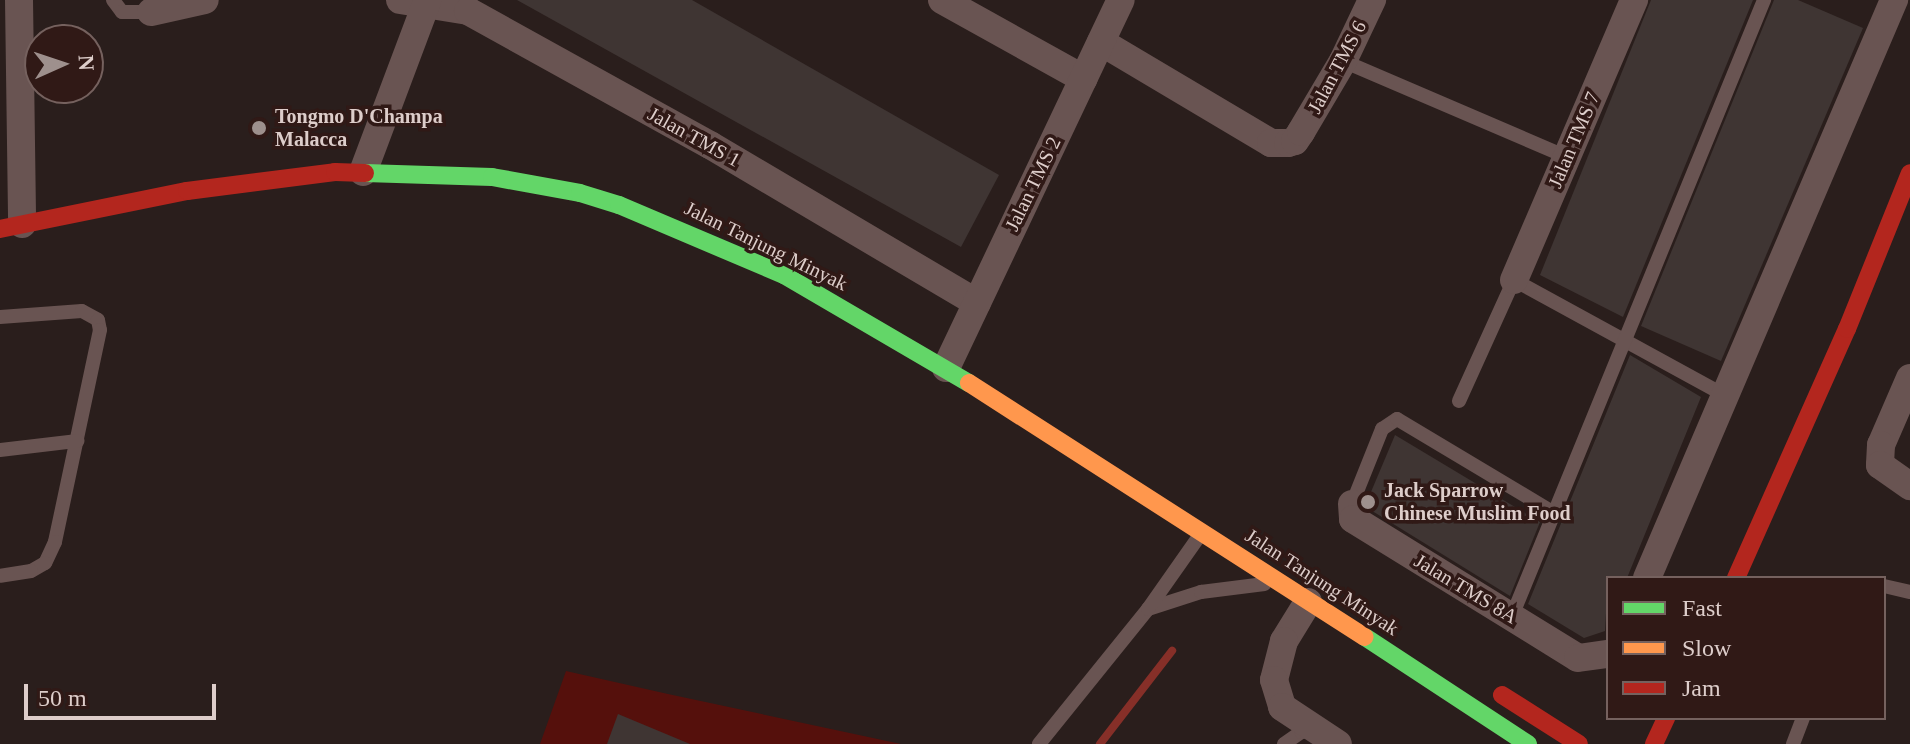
<!DOCTYPE html>
<style>
body{margin:0}
#map{position:relative;width:1910px;height:744px;overflow:hidden;background:#2a1e1c;font-family:"Times New Roman",serif}
div>[style]{position:absolute}
[style*='--x']{left:calc(var(--x)*1px);top:calc(var(--y)*1px);width:calc(var(--w)*1px);rotate:calc(var(--a)*1deg)}
.green>*{inset:0;background:#55100c}
.stream>*{height:8px;margin:-4px;padding:0 4px;transform-origin:4px;border-radius:4px;background:#862f28}
.building>*{inset:0;background:#3f3533}
.lane>*{height:14px;margin:-7px;padding:0 7px;transform-origin:7px;border-radius:7px;background:#695452}
.street>*{height:28px;margin:-14px;padding:0 14px;transform-origin:14px;border-radius:14px;background:#695452}
.fast>*{height:18px;margin:-9px;padding:0 9px;transform-origin:9px;border-radius:9px;background:#63d668}
.slow>*{height:18px;margin:-9px;padding:0 9px;transform-origin:9px;border-radius:9px;background:#ff974d}
.jam>*{height:18px;margin:-9px;padding:0 9px;transform-origin:9px;border-radius:9px;background:#b3261e}
.dots>*{width:22px;height:22px;translate:-50% -50%;box-sizing:border-box;border:4px solid #301916;border-radius:50%}
span{translate:-50% -50%;white-space:nowrap;text-align:center;line-height:1.15;-webkit-text-stroke:7px #301916;paint-order:stroke}
.street-label{font-size:20px;color:#ddcdca}
.poi-label{font-size:20px;color:#ddcdca;font-weight:700}
.left{translate:0 -50%;text-align:left}
.legend{position:absolute;left:1606px;top:576px;width:280px;height:144px;box-sizing:border-box;background:#301916;border:2px solid #75615e;margin:0;padding:10px 14px;list-style:none;font-size:24px;color:#ddcdca}
.legend li{display:flex;align-items:center;gap:16px;height:40px}
.legend b{width:40px;border:2px solid #75615e}
.north{position:absolute;left:24px;top:24px;width:80px;height:80px;box-sizing:border-box;background:#301916;border:2px solid #75615e;border-radius:50%;rotate:87deg;font-size:22px;font-weight:700;line-height:32px;text-align:center;color:#ddcdca}
.north::after{content:'';display:block;margin:auto;width:28px;height:36px;background:#9e908d;clip-path:polygon(50% 0,100% 100%,50% 72%,0 100%)}
.scale{position:absolute;left:24px;top:684px;width:192px;height:36px;box-sizing:border-box;border:4px solid #ddcdca;border-top:0;padding-left:10px;font-size:24px;line-height:28px;white-space:nowrap;color:#ddcdca;-webkit-text-stroke:6px #301916;paint-order:stroke}
</style>
<div id="map">
<div class="green">
<i style="clip-path:polygon(566px 671px,668px 694px,901px 744px,540px 744px)"></i>
</div>
<div class="stream">
<i style="--x:1100;--y:744;--w:118;--a:-52.3"></i>
</div>
<div class="building">
<i style="clip-path:polygon(517px 0,692px 0,999px 175px,961px 247px)"></i>
<i style="clip-path:polygon(1651px 0,1753px 0,1623px 317px,1540px 275px)"></i>
<i style="clip-path:polygon(1774px 0,1798px 0,1863px 28px,1721px 361px,1641px 326px)"></i>
<i style="clip-path:polygon(1630px 355px,1701px 397px,1627px 578px,1608px 578px,1605px 631px,1584px 638px,1528px 604px)"></i>
<i style="clip-path:polygon(1395px 435px,1540px 522px,1510px 596px,1369px 509px,1368px 499px)"></i>
<i style="clip-path:polygon(618px 714px,690px 744px,607px 744px)"></i>
</div>
<div class="lane">
<i style="--x:113;--y:0;--w:15;--a:53"></i>
<i style="--x:122;--y:12;--w:29;--a:0"></i>
<i style="--x:1343;--y:61;--w:244;--a:23.2"></i>
<i style="--x:0;--y:317;--w:82;--a:-4.2"></i>
<i style="--x:82;--y:311;--w:18;--a:29"></i>
<i style="--x:98;--y:320;--w:10;--a:79"></i>
<i style="--x:100;--y:330;--w:217;--a:102"></i>
<i style="--x:55;--y:542;--w:23;--a:115"></i>
<i style="--x:45;--y:563;--w:16;--a:150"></i>
<i style="--x:31;--y:571;--w:31;--a:171"></i>
<i style="--x:1459;--y:401;--w:133;--a:-65.6"></i>
<i style="--x:1514;--y:280;--w:242;--a:28.7"></i>
<i style="--x:0;--y:450;--w:78;--a:-6.7"></i>
<i style="--x:1352;--y:504;--w:81;--a:-68.2"></i>
<i style="--x:1382;--y:429;--w:18;--a:-34"></i>
<i style="--x:1397;--y:419;--w:183;--a:30.9"></i>
<i style="--x:1884;--y:586;--w:27;--a:13"></i>
<i style="--x:1148;--y:609;--w:56;--a:-17.8"></i>
<i style="--x:1201;--y:592;--w:64;--a:-7.2"></i>
<i style="--x:1512;--y:616;--w:666;--a:-67.75"></i>
<i style="--x:1039;--y:744;--w:174;--a:-51.1"></i>
<i style="--x:1148;--y:609;--w:90;--a:-54.9"></i>
<i style="--x:1284;--y:744;--w:21;--a:-35"></i>
<i style="--x:1301;--y:732;--w:13;--a:-9"></i>
<i style="--x:1793;--y:744;--w:28;--a:-69"></i>
</div>
<div class="street">
<i style="--x:19;--y:0;--w:224;--a:89.2"></i>
<i style="--x:400;--y:0;--w:69;--a:9.2"></i>
<i style="--x:468;--y:11;--w:277;--a:29"></i>
<i style="--x:710;--y:145;--w:310;--a:30.6"></i>
<i style="--x:942;--y:0;--w:162;--a:29.1"></i>
<i style="--x:151;--y:12;--w:55;--a:-12.5"></i>
<i style="--x:1101;--y:42;--w:198;--a:30.7"></i>
<i style="--x:1271;--y:143;--w:17;--a:0"></i>
<i style="--x:1288;--y:143;--w:7;--a:-16"></i>
<i style="--x:1295;--y:141;--w:11;--a:-56"></i>
<i style="--x:1301;--y:132;--w:82;--a:-59.4"></i>
<i style="--x:1343;--y:61;--w:68;--a:-64.6"></i>
<i style="--x:363;--y:172;--w:182;--a:-69.4"></i>
<i style="--x:1514;--y:280;--w:305;--a:-66.8"></i>
<i style="--x:946;--y:368;--w:407;--a:-64.6"></i>
<i style="--x:1910;--y:378;--w:73;--a:113.4"></i>
<i style="--x:1881;--y:445;--w:20;--a:93"></i>
<i style="--x:1880;--y:465;--w:37;--a:35"></i>
<i style="--x:1352;--y:504;--w:15;--a:86"></i>
<i style="--x:1353;--y:519;--w:264;--a:31.7"></i>
<i style="--x:1578;--y:658;--w:30;--a:-8"></i>
<i style="--x:1647;--y:578;--w:629;--a:-66.86"></i>
<i style="--x:1308;--y:602;--w:46;--a:121.6"></i>
<i style="--x:1284;--y:641;--w:40;--a:104.4"></i>
<i style="--x:1274;--y:680;--w:28;--a:73"></i>
<i style="--x:1282;--y:707;--w:67;--a:33.5"></i>
</div>
<div class="fast">
<i style="--x:365;--y:173;--w:127;--a:1.8"></i>
<i style="--x:492;--y:177;--w:89;--a:10.3"></i>
<i style="--x:580;--y:193;--w:41;--a:17.1"></i>
<i style="--x:619;--y:205;--w:179;--a:23"></i>
<i style="--x:784;--y:275;--w:214;--a:30.3"></i>
<i style="--x:1365;--y:637;--w:195;--a:33.3"></i>
</div>
<div class="slow">
<i style="--x:969;--y:383;--w:470;--a:32.7"></i>
</div>
<div class="jam">
<i style="--x:0;--y:229;--w:191;--a:-11.5"></i>
<i style="--x:187;--y:191;--w:149;--a:-7.3"></i>
<i style="--x:335;--y:172;--w:30;--a:2"></i>
<i style="--x:1736;--y:578;--w:273;--a:-66"></i>
<i style="--x:1847;--y:329;--w:168;--a:-68"></i>
<i style="--x:1502;--y:695;--w:91;--a:32.5"></i>
<i style="--x:1654;--y:744;--w:29;--a:-65"></i>
</div>
<div class="dots">
<i style="left:259px;top:128px;background:#9e908d"></i>
<i style="left:1368px;top:502px;background:#9e908d"></i>
</div>
<div class="street-label">
<span style="left:1337px;top:67px;rotate:-62deg">Jalan TMS 6</span>
<span style="left:694px;top:137px;rotate:29deg">Jalan TMS 1</span>
<span style="left:1574px;top:140px;rotate:-67deg">Jalan TMS 7</span>
<span style="left:1033px;top:184px;rotate:-64deg">Jalan TMS 2</span>
<span style="left:766px;top:246px;rotate:26deg">Jalan Tanjung Minyak</span>
<span style="left:1322px;top:582px;rotate:33deg">Jalan Tanjung Minyak</span>
<span style="left:1466px;top:589px;rotate:31deg">Jalan TMS 8A</span>
</div>
<div class="poi-label">
<span class="left" style="left:275px;top:128px">Tongmo D'Champa<br>Malacca</span>
<span class="left" style="left:1384px;top:502px">Jack Sparrow<br>Chinese Muslim Food</span>
</div>
<ul class="legend">
<li><b style="height:10px;background:#63d668"></b>Fast</li>
<li><b style="height:10px;background:#ff974d"></b>Slow</li>
<li><b style="height:10px;background:#b3261e"></b>Jam</li>
</ul>
<div class="north">N</div>
<div class="scale">50 m</div>
</div>
